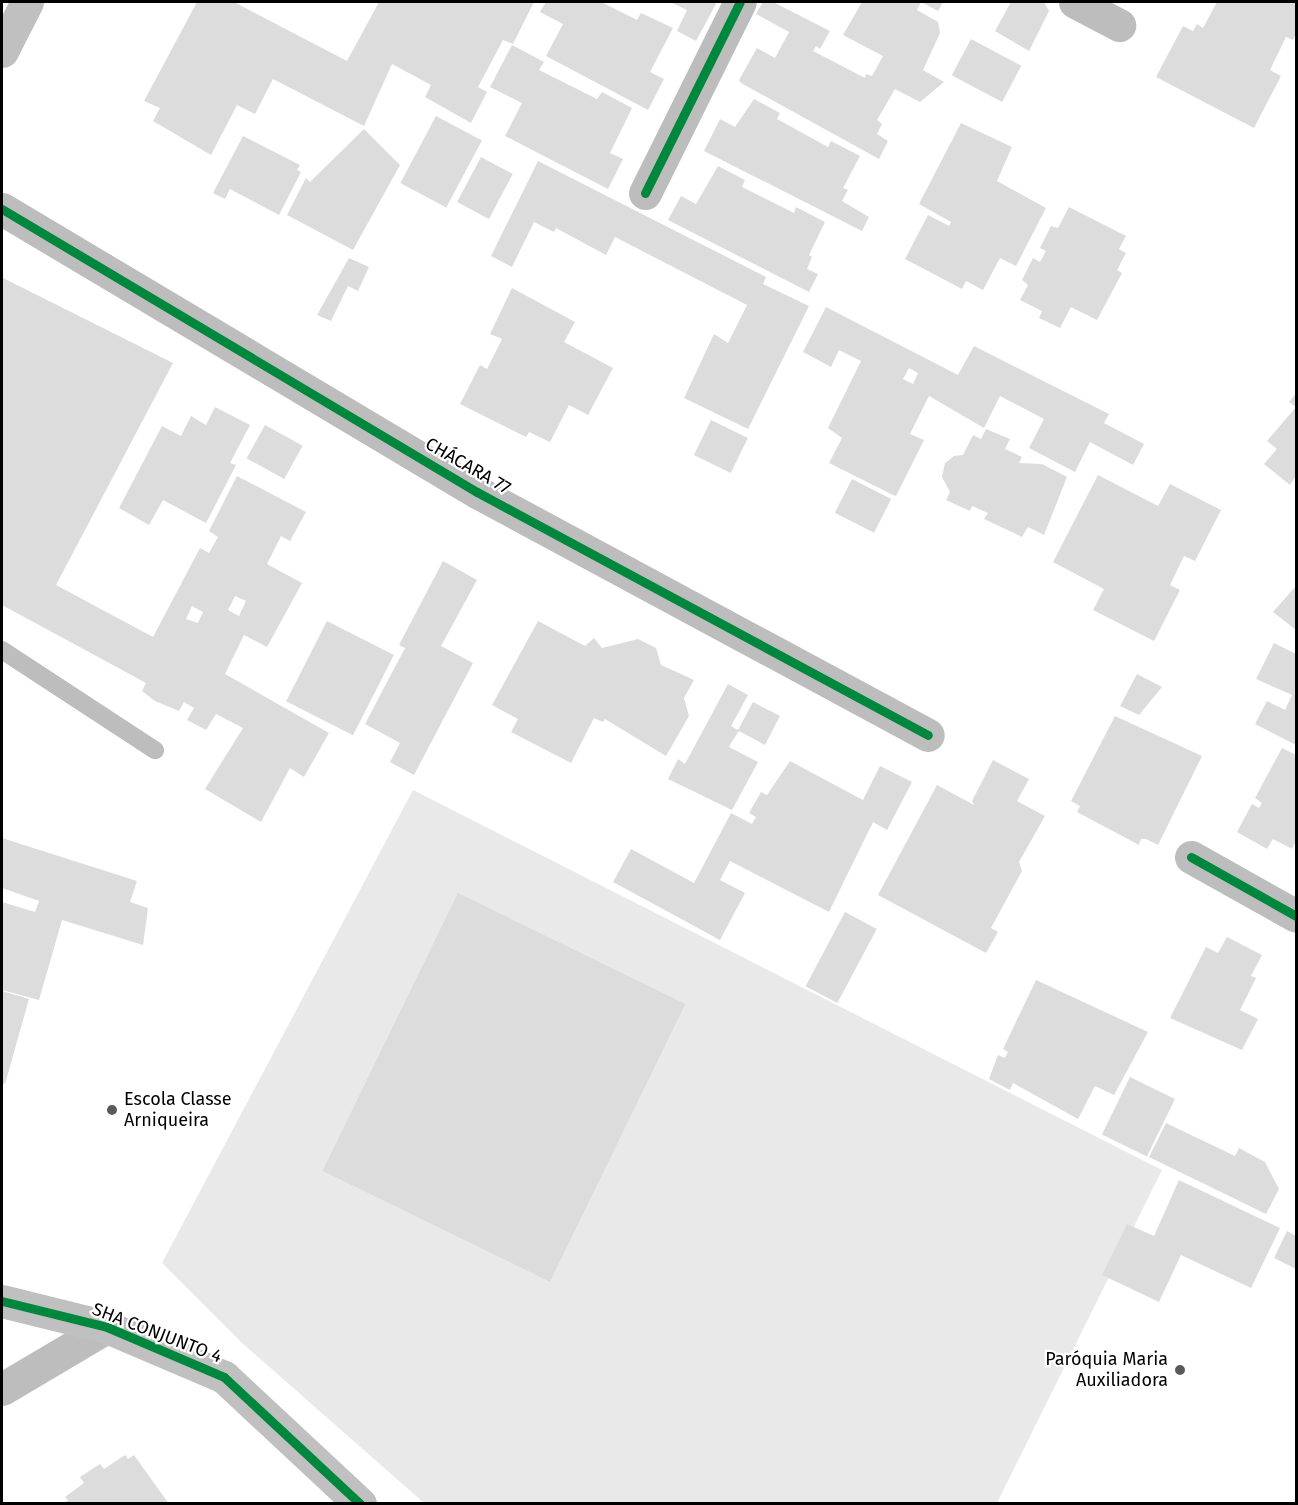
<!DOCTYPE html>
<meta charset="utf-8">
<style>
body{margin:0}
#map{position:relative;width:1298px;height:1505px;overflow:hidden;background:#fff;font-family:"Fira Sans",sans-serif}
div>[style]{position:absolute}
[style*='--x']{left:calc(var(--x)*1px);top:calc(var(--y)*1px);width:calc(var(--w)*1px);rotate:calc(var(--a)*1deg)}
.green>*{inset:0;background:#e9e9e9}
.building>*{inset:0;background:#dcdcdc;transform-origin:0 0}
.lane>*{height:18px;margin:-9px;padding:0 9px;transform-origin:9px;border-radius:9px;background:#bdbdbd}
.street>*{height:33px;margin:-16.5px;padding:0 16.5px;transform-origin:16.5px;border-radius:16.5px;background:#bdbdbd}
.secondary>*{height:33px;margin:-16.5px;padding:0 16.5px;transform-origin:16.5px;border-radius:16.5px;background:#c0c0c0}
.cycleway>*{height:9px;margin:-4.5px;padding:0 4.5px;transform-origin:4.5px;border-radius:4.5px;background:#00873e}
.dots>*{width:16px;height:16px;translate:-50% -50%;box-sizing:border-box;border:3px solid #fff;border-radius:50%}
span{translate:-50% -50%;white-space:nowrap;text-align:center;line-height:1.15;-webkit-text-stroke:4.5px #fff;paint-order:stroke}
.street-label{font-size:18px;color:#000}
.poi-label{font-size:18px;color:#000}
.left{translate:0 -50%;text-align:left}
.right{translate:-100% -50%;text-align:right}
.frame{position:absolute;inset:0;border:3px solid #000;pointer-events:none}
</style>
<div id="map">
<div class="green">
<i style="clip-path:polygon(413px 790px,1162px 1170px,997px 1503px,424px 1503px,241px 1342px,162px 1263px)"></i>
</div>
<div class="building">
<i style="clip-path:polygon(197px 2px,234px 2px,347px 61px,379px 2px,534px 2px,513px 44px,503px 40px,478px 87px,487px 92px,471px 123px,425px 97px,431px 85px,392px 64px,364px 126px,273px 79px,255px 114px,237px 105px,211px 155px,153px 121px,160px 108px,144px 101px)"></i>
<i style="clip-path:polygon(546px 2px,601px 2px,637px 20px,641px 13px,673px 28px,650px 72px,664px 79px,648px 110px,546px 56px,563px 24px,540px 12px)"></i>
<i style="clip-path:polygon(670px 2px,717px 2px,696px 41px,677px 31px,687px 10px)"></i>
<i style="clip-path:polygon(763px 2px,773px 2px,830px 31px,820px 49px,816px 46px,813px 51px,865px 78px,866px 74px,872px 76px,883px 56px,843px 35px,862px 2px,943px 2px,938px 11px,921px 2px,917px 10px,938px 22px,940px 33px,923px 70px,944px 82px,920px 102px,895px 89px,877px 120px,882px 124px,877px 134px,888px 141px,879px 159px,741px 83px,739px 80px,757px 48px,775px 58px,789px 32px,756px 14px)"></i>
<i style="clip-path:polygon(1011px 2px,1044px 2px,1049px 11px,1029px 51px,995px 31px)"></i>
<i style="clip-path:polygon(1217px 2px,1296px 2px,1296px 33px,1293px 40px,1286px 37px,1270px 70px,1281px 76px,1254px 128px,1156px 77px,1183px 26px,1193px 31px,1197px 24px,1203px 28px)"></i>
<i style="left:971px;top:39px;width:57px;height:41px;rotate:28deg"></i>
<i style="clip-path:polygon(512px 45px,544px 62px,539px 70px,597px 99px,602px 92px,632px 108px,610px 153px,623px 159px,608px 189px,505px 136px,522px 103px,490px 87px)"></i>
<i style="clip-path:polygon(754px 99px,780px 113px,777px 119px,828px 147px,831px 141px,860px 156px,843px 188px,848px 190px,842px 201px,869px 217px,862px 231px,704px 151px,720px 119px,735px 127px)"></i>
<i style="left:436px;top:116px;width:52px;height:76px;rotate:28deg"></i>
<i style="clip-path:polygon(961px 123px,1012px 147px,997px 181px,1046px 208px,1016px 266px,1000px 258px,983px 290px,966px 281px,962px 289px,905px 259px,928px 215px,949px 226px,951px 222px,919px 204px)"></i>
<i style="clip-path:polygon(364px 129px,400px 165px,353px 250px,287px 215px,306px 178px,310px 182px)"></i>
<i style="clip-path:polygon(243px 136px,300px 165px,297px 170px,301px 172px,279px 215px,230px 189px,225px 199px,213px 193px)"></i>
<i style="left:481px;top:157px;width:36px;height:51px;rotate:28deg"></i>
<i style="clip-path:polygon(538px 161px,766px 277px,763px 284px,809px 306px,748px 429px,684px 398px,714px 334px,728px 343px,747px 305px,615px 237px,606px 255px,556px 228px,554px 232px,534px 222px,512px 267px,491px 256px)"></i>
<i style="clip-path:polygon(718px 166px,745px 180px,742px 187px,794px 213px,796px 207px,825px 222px,809px 255px,812px 257px,807px 269px,818px 274px,809px 292px,668px 220px,681px 196px,696px 204px)"></i>
<i style="clip-path:polygon(1069px 207px,1126px 236px,1119px 249px,1126px 253px,1117px 270px,1122px 273px,1097px 320px,1071px 307px,1060px 328px,1039px 318px,1042px 311px,1020px 300px,1028px 285px,1022px 280px,1033px 258px,1040px 262px,1046px 251px,1040px 248px,1051px 226px,1058px 228px)"></i>
<i style="clip-path:polygon(349px 258px,369px 267px,358px 291px,348px 286px,331px 321px,317px 315px)"></i>
<i style="clip-path:polygon(evenodd,3px 278px,173px 363px,56px 585px,153px 637px,200px 548px,209px 553px,218px 537px,209px 531px,237px 476px,306px 512px,290px 541px,281px 536px,267px 564px,302px 583px,267px 647px,244px 635px,225px 674px,329px 733px,304px 777px,290px 768px,261px 822px,205px 789px,243px 728px,216px 714px,206px 730px,187px 720px,194px 708px,184px 702px,179px 711px,155px 701px,142px 691px,146px 683px,2px 605px,3px 278px,235px 596px,246px 601px,239px 616px,228px 610px,235px 596px,3px 278px,192px 606px,203px 612px,198px 623px,186px 619px,192px 606px)"></i>
<i style="clip-path:polygon(512px 288px,575px 322px,564px 342px,613px 368px,588px 415px,569px 405px,550px 442px,529px 432px,526px 437px,460px 404px,480px 365px,487px 369px,502px 339px,490px 334px)"></i>
<i style="clip-path:polygon(evenodd,826px 307px,958px 375px,974px 346px,1109px 414px,1104px 423px,1144px 444px,1133px 465px,1090px 442px,1075px 472px,1029px 448px,1044px 419px,1000px 396px,984px 428px,929px 396px,910px 434px,924px 440px,896px 496px,893px 495px,829px 463px,842px 438px,828px 428px,861px 361px,839px 350px,831px 367px,803px 352px,826px 307px,909px 368px,918px 373px,913px 384px,903px 379px,909px 368px)"></i>
<i style="clip-path:polygon(1296px 393px,1296px 476px,1290px 485px,1264px 464px,1277px 449px,1267px 441px,1296px 407px,1289px 402px)"></i>
<i style="clip-path:polygon(215px 407px,250px 425px,230px 463px,236px 465px,206px 523px,163px 500px,149px 525px,119px 508px,162px 426px,181px 436px,191px 416px,206px 425px)"></i>
<i style="left:711px;top:420px;width:41px;height:39px;rotate:26deg"></i>
<i style="left:265px;top:425px;width:43px;height:38px;rotate:29deg"></i>
<i style="clip-path:polygon(986px 429px,1010px 439px,1005px 449px,1022px 457px,1019px 463px,1042px 464px,1067px 477px,1044px 535px,1028px 527px,1022px 537px,984px 519px,988px 513px,972px 506px,970px 511px,946px 500px,950px 492px,942px 477px,945px 463px,954px 456px,963px 455px,973px 435px,981px 439px)"></i>
<i style="clip-path:polygon(1098px 475px,1158px 506px,1170px 484px,1221px 510px,1195px 561px,1184px 556px,1170px 585px,1180px 590px,1154px 641px,1093px 610px,1104px 589px,1053px 562px)"></i>
<i style="left:852px;top:479px;width:44px;height:38px;rotate:27deg"></i>
<i style="clip-path:polygon(443px 561px,477px 580px,441px 646px,473px 663px,414px 775px,390px 762px,400px 743px,365px 724px,405px 648px,399px 645px)"></i>
<i style="clip-path:polygon(1295px 587px,1296px 588px,1296px 630px,1273px 612px)"></i>
<i style="left:327px;top:621px;width:75px;height:90px;rotate:27deg"></i>
<i style="clip-path:polygon(538px 621px,585px 646px,594px 638px,602px 648px,638px 639px,656px 648px,661px 665px,694px 680px,684px 698px,689px 716px,666px 756px,605px 719px,603px 722px,594px 718px,571px 763px,511px 732px,518px 719px,492px 705px)"></i>
<i style="clip-path:polygon(1274px 643px,1296px 654px,1296px 745px,1255px 724px,1267px 701px,1285px 710px,1292px 695px,1256px 679px)"></i>
<i style="clip-path:polygon(1137px 674px,1162px 687px,1139px 715px,1120px 706px)"></i>
<i style="clip-path:polygon(728px 684px,748px 695px,731px 726px,738px 730px,753px 702px,780px 716px,765px 745px,739px 731px,731px 743px,729px 747px,758px 762px,732px 810px,668px 779px,678px 759px,685px 764px)"></i>
<i style="clip-path:polygon(1115px 716px,1202px 756px,1158px 845px,1146px 839px,1141px 839px,1139px 845px,1077px 812px,1080px 806px,1071px 801px)"></i>
<i style="clip-path:polygon(1282px 748px,1296px 755px,1296px 841px,1292px 849px,1273px 839px,1267px 849px,1237px 832px,1252px 804px,1259px 808px,1262px 803px,1255px 798px)"></i>
<i style="clip-path:polygon(993px 760px,1029px 779px,1017px 801px,1045px 816px,1019px 862px,1022px 871px,991px 928px,998px 932px,986px 953px,878px 895px,937px 785px,974px 805px,972px 801px)"></i>
<i style="clip-path:polygon(790px 761px,863px 800px,880px 766px,912px 782px,887px 830px,873px 822px,829px 912px,730px 861px,720px 880px,745px 893px,720px 940px,613px 882px,631px 849px,694px 883px,731px 813px,752px 824px,756px 817px,749px 813px,761px 792px,767px 795px)"></i>
<i style="clip-path:polygon(2px 838px,137px 881px,130px 902px,148px 908px,143px 945px,62px 920px,39px 1000px,2px 990px,2px 902px,35px 912px,39px 901px,2px 888px)"></i>
<i style="left:458px;top:893px;width:253px;height:309px;rotate:26deg"></i>
<i style="left:845px;top:912px;width:36px;height:84px;rotate:28deg"></i>
<i style="clip-path:polygon(1227px 937px,1262px 955px,1251px 976px,1256px 978px,1240px 1010px,1258px 1019px,1242px 1050px,1170px 1018px,1206px 947px,1218px 953px)"></i>
<i style="clip-path:polygon(1036px 980px,1148px 1032px,1114px 1095px,1095px 1086px,1078px 1119px,1013px 1083px,1010px 1090px,989px 1079px,998px 1055px,1005px 1058px,1008px 1052px,1003px 1049px)"></i>
<i style="clip-path:polygon(2px 991px,29px 999px,5px 1084px,2px 1083px)"></i>
<i style="left:1130px;top:1077px;width:50px;height:64px;rotate:26deg"></i>
<i style="clip-path:polygon(1166px 1123px,1235px 1156px,1239px 1148px,1265px 1162px,1279px 1189px,1266px 1214px,1149px 1157px)"></i>
<i style="clip-path:polygon(1179px 1180px,1280px 1228px,1251px 1288px,1181px 1255px,1159px 1302px,1102px 1275px,1127px 1224px,1154px 1236px)"></i>
<i style="clip-path:polygon(1287px 1231px,1296px 1236px,1296px 1269px,1274px 1258px)"></i>
<i style="clip-path:polygon(125px 1455px,128px 1459px,134px 1455px,169px 1504px,63px 1504px,68px 1500px,65px 1497px,84px 1483px,80px 1477px,100px 1464px,104px 1469px)"></i>
</div>
<div class="lane">
<i style="--x:2;--y:650;--w:183;--a:33.2"></i>
</div>
<div class="street">
<i style="--x:1075;--y:2;--w:50;--a:27.6"></i>
<i style="--x:645;--y:193;--w:213;--a:-63.6"></i>
<i style="--x:2;--y:209;--w:553;--a:30.79"></i>
<i style="--x:477;--y:492;--w:512;--a:28.32"></i>
<i style="--x:1191;--y:857;--w:120;--a:29.3"></i>
<i style="--x:2;--y:1389;--w:122;--a:-30.6"></i>
</div>
<div class="secondary">
<i style="--x:2;--y:51;--w:55;--a:-63"></i>
<i style="--x:2;--y:1301;--w:108;--a:13.9"></i>
<i style="--x:107;--y:1327;--w:127;--a:23.1"></i>
<i style="--x:224;--y:1377;--w:186;--a:43"></i>
</div>
<div class="cycleway">
<i style="--x:645;--y:193;--w:213;--a:-63.6"></i>
<i style="--x:2;--y:209;--w:553;--a:30.79"></i>
<i style="--x:477;--y:492;--w:512;--a:28.32"></i>
<i style="--x:1191;--y:857;--w:120;--a:29.3"></i>
<i style="--x:2;--y:1301;--w:108;--a:13.9"></i>
<i style="--x:107;--y:1327;--w:127;--a:23.1"></i>
<i style="--x:224;--y:1377;--w:186;--a:43"></i>
</div>
<div class="dots">
<i style="left:112px;top:1110px;background:#595959"></i>
<i style="left:1180px;top:1370px;background:#595959"></i>
</div>
<div class="street-label">
<span style="left:468px;top:466px;rotate:30deg">CHÁCARA 77</span>
<span style="left:157px;top:1333px;rotate:21deg">SHA CONJUNTO 4</span>
</div>
<div class="poi-label">
<span class="left" style="left:124px;top:1110px">Escola Classe<br>Arniqueira</span>
<span class="right" style="left:1168px;top:1370px">Paróquia Maria<br>Auxiliadora</span>
</div>
<div class="frame"></div>
</div>
